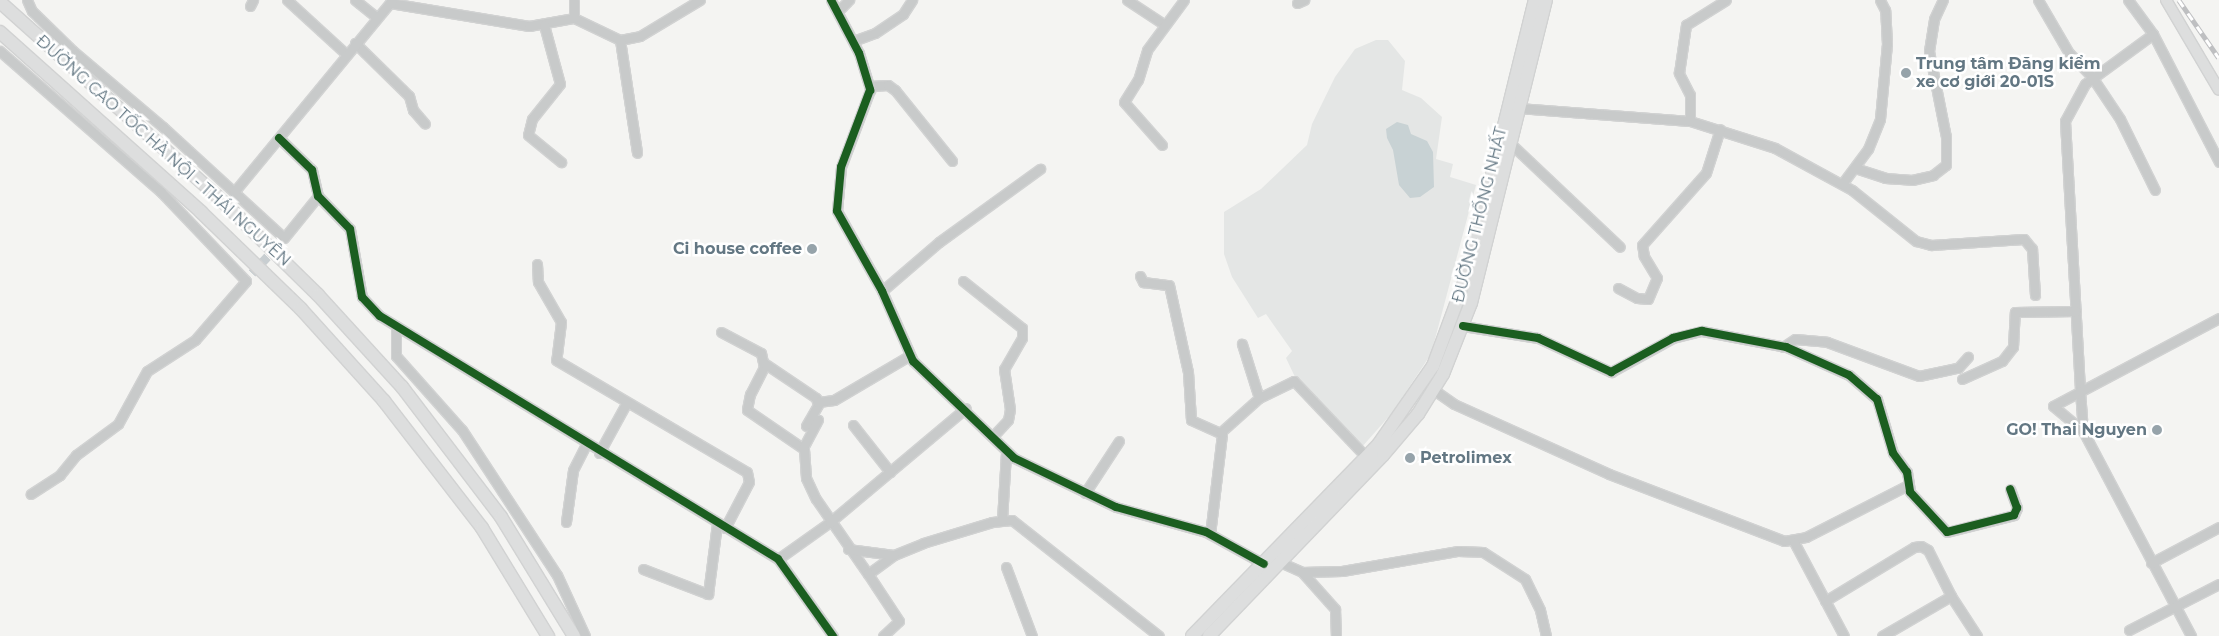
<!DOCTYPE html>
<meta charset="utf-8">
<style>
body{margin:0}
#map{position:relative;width:2219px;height:636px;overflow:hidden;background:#f4f4f2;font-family:Montserrat,sans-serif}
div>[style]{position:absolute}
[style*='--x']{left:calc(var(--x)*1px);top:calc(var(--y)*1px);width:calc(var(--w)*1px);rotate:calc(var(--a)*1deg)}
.built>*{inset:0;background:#e4e6e5}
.water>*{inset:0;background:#c8d2d4}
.minor-tunnel>*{height:9px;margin-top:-4.5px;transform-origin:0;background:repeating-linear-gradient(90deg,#c8ced1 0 9px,transparent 0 13.5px)}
.roads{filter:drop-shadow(1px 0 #d1d2d2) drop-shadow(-1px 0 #d1d2d2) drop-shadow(0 1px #d1d2d2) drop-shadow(0 -1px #d1d2d2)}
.minor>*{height:9px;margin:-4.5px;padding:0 4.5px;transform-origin:4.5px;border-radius:4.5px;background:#c8caca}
.major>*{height:10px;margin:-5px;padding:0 5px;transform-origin:5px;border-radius:5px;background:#dddede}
.highway>*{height:12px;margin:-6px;padding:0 6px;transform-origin:6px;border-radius:6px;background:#dddede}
.rail>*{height:4.5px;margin-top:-2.25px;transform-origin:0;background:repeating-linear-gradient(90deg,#fff 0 8px,#bebfc1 0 16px);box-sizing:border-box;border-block:1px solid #bebfc1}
.cycleway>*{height:8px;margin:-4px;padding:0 4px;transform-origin:4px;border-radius:4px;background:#1b5e20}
.dots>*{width:14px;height:14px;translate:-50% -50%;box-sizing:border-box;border:2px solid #fff;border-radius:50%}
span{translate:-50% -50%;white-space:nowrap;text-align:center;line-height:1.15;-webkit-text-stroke:5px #fff;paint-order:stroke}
.poi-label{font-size:16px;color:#637783;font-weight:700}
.left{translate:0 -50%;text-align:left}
.right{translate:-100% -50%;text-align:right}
.street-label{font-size:16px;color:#637783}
</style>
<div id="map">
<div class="built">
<i style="clip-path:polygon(1376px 40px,1388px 40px,1405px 61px,1402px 90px,1421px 98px,1442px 117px,1436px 159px,1453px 164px,1450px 177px,1476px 185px,1431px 354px,1392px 413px,1361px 448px,1295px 377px,1286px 358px,1292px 351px,1266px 314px,1258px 318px,1232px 277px,1224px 254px,1224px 212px,1261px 189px,1307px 145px,1312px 124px,1335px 77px,1355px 49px)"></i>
</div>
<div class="water">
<i style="clip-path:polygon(1397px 122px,1408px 125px,1411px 134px,1427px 141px,1433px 152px,1434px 187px,1420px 197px,1410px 198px,1399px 185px,1393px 150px,1387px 138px,1386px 129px)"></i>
</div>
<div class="minor-tunnel">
<i style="--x:252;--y:273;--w:41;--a:-47"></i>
</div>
<div class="roads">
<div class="minor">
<i style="--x:27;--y:0;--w:12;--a:66"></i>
<i style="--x:32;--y:11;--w:57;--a:44.3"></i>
<i style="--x:73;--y:51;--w:118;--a:40.2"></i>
<i style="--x:163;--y:127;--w:164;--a:42.5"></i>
<i style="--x:284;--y:238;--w:54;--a:-51"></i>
<i style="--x:287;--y:0;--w:80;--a:42.5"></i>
<i style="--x:355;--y:0;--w:28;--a:39"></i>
<i style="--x:831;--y:0;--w:60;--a:62.2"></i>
<i style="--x:859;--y:53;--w:39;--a:73"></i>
<i style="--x:870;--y:90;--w:82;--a:110.6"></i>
<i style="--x:841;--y:167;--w:44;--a:95.2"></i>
<i style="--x:837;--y:211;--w:92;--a:60.6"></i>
<i style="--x:882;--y:291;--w:77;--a:66.1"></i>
<i style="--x:913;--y:361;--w:140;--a:43.8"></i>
<i style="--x:1014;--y:458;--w:113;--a:25.7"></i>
<i style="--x:1116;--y:507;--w:93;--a:15.5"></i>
<i style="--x:1206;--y:532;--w:66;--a:28.9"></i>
<i style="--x:1127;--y:0;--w:45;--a:33.3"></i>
<i style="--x:2038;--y:0;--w:61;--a:59.7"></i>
<i style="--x:2069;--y:53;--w:33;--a:46"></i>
<i style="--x:2092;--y:77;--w:50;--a:56.3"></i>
<i style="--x:2120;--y:119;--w:79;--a:63.8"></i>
<i style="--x:2128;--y:0;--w:42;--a:53.7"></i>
<i style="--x:2153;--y:34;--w:144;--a:62.7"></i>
<i style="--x:390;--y:3;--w:141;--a:9.4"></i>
<i style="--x:529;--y:26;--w:46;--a:-10.1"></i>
<i style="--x:574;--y:18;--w:51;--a:25.6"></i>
<i style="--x:620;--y:40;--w:20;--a:-11"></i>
<i style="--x:640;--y:36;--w:70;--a:-31"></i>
<i style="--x:1297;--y:3;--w:8;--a:-23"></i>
<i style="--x:250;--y:6;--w:7;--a:-63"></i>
<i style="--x:838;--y:11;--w:16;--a:-45"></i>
<i style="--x:574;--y:18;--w:18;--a:-90"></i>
<i style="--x:544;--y:25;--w:61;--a:74.8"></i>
<i style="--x:560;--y:84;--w:45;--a:128.7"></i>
<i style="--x:532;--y:119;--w:16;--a:104"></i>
<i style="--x:528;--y:135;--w:43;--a:39.3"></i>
<i style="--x:2153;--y:34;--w:84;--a:143.7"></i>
<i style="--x:2085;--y:84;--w:42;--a:118.4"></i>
<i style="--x:2065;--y:121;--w:270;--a:86.8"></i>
<i style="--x:2080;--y:391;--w:40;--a:85.7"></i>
<i style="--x:2083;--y:431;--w:232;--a:62.2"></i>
<i style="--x:620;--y:40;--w:114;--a:81.4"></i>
<i style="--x:853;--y:41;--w:23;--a:-20"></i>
<i style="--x:875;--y:33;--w:34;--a:-34"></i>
<i style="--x:903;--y:14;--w:17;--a:-57"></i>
<i style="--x:355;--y:43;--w:76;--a:44.5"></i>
<i style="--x:409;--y:96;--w:15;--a:74"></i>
<i style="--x:413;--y:110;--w:18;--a:49"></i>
<i style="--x:0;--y:51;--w:214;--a:41.2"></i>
<i style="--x:161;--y:192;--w:123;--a:46.3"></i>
<i style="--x:246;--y:281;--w:78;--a:130.8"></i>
<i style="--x:195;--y:340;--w:57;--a:147.1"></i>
<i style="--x:147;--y:371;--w:60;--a:118.7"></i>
<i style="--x:118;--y:424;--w:52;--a:143.6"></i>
<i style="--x:76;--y:455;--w:26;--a:129"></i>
<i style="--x:60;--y:475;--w:35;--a:147"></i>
<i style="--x:870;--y:86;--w:18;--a:-3"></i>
<i style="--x:888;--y:85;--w:9;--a:36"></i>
<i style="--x:895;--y:90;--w:91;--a:51.2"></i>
<i style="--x:1518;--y:108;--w:172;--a:4.3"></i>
<i style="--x:1690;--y:121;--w:89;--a:17.6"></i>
<i style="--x:1775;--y:148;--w:88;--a:28.6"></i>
<i style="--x:1852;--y:190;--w:82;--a:38.6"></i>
<i style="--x:1916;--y:241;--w:16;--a:15"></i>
<i style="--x:1931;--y:245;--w:93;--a:-3.7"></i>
<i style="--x:2024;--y:239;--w:13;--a:51"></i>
<i style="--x:2032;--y:249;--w:46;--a:86.3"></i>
<i style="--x:1690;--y:121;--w:26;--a:-90"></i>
<i style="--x:1690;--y:95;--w:25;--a:-117"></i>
<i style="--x:1679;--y:73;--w:49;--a:-81.7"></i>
<i style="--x:1686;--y:25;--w:47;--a:-32"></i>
<i style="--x:279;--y:138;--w:46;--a:44.1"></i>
<i style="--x:312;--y:170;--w:27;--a:77"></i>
<i style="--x:318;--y:196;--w:46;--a:45.9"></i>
<i style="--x:350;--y:229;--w:69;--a:80"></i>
<i style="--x:362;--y:297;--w:26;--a:47"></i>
<i style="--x:380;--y:316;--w:466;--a:31.4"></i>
<i style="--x:778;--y:559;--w:95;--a:54.5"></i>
<i style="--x:1510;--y:143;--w:151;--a:43.4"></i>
<i style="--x:1162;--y:145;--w:57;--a:-131.5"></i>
<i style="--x:1124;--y:102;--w:26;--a:-58"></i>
<i style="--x:1138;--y:80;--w:31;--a:-73"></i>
<i style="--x:1147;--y:50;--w:62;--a:-53.5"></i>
<i style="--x:1855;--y:168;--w:32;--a:18"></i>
<i style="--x:1885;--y:178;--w:27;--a:4"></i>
<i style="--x:1912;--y:180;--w:22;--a:-13"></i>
<i style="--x:1933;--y:175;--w:16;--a:-38"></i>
<i style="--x:1946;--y:165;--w:28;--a:-90"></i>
<i style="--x:1946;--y:137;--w:88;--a:-101.2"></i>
<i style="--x:1929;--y:51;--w:32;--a:-81"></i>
<i style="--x:1934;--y:19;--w:21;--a:-65"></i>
<i style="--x:1842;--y:184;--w:44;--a:-53.4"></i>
<i style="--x:1868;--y:149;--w:32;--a:-68"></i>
<i style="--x:1880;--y:119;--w:75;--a:-84.7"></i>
<i style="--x:1887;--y:44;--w:34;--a:-93"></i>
<i style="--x:1885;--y:10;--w:11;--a:-117"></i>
<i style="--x:234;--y:192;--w:249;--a:-50.5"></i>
<i style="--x:537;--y:264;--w:18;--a:87"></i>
<i style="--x:538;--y:282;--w:46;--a:60.1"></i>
<i style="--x:561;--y:322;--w:38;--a:97"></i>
<i style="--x:556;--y:360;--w:221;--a:30.4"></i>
<i style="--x:747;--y:472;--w:10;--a:79"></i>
<i style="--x:749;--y:482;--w:52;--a:117.6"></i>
<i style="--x:1140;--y:276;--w:7;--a:63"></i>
<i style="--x:1143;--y:282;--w:26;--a:7"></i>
<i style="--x:1169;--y:285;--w:89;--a:77.7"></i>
<i style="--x:1188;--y:372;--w:48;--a:86.4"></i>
<i style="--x:1191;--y:420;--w:34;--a:24"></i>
<i style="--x:1222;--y:434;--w:101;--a:96.8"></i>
<i style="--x:963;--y:281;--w:75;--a:38.5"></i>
<i style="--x:1022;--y:328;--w:10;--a:90"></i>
<i style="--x:1022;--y:338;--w:36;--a:120"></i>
<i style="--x:1004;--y:369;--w:40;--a:81.5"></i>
<i style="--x:1010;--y:409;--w:11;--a:100"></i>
<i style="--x:1008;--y:420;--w:23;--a:133"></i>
<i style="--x:1618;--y:288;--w:21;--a:28"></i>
<i style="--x:1637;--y:298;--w:11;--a:5"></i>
<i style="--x:1648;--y:299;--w:23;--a:-67"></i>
<i style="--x:1657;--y:278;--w:26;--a:-121"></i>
<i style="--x:1644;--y:256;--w:11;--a:-100"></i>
<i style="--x:1642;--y:245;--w:96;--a:-48.4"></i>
<i style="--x:1706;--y:173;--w:46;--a:-72.3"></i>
<i style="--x:882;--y:291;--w:75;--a:-40.7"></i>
<i style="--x:939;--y:242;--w:125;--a:-35.9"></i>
<i style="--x:396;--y:326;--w:30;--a:90"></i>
<i style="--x:396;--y:356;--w:99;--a:48.3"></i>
<i style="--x:462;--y:430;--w:173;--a:56.8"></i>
<i style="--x:557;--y:575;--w:67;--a:65.3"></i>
<i style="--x:1463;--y:326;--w:76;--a:9.1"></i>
<i style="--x:1538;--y:338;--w:81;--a:25"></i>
<i style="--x:1611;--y:372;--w:71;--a:-28.7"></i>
<i style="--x:1673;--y:338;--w:30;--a:-14"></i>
<i style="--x:1702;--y:331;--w:86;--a:10.8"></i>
<i style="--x:1786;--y:347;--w:69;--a:24"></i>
<i style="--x:1849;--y:375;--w:37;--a:41"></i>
<i style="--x:1877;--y:399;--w:56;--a:73.5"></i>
<i style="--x:1893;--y:453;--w:24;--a:54"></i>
<i style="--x:1907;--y:472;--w:20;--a:81"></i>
<i style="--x:1910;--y:492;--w:54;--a:47.2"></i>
<i style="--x:1947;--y:532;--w:69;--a:-14.2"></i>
<i style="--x:2014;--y:515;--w:8;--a:-67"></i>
<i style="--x:2017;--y:508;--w:20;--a:-110"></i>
<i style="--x:721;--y:332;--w:45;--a:27.7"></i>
<i style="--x:761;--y:353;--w:14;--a:78"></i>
<i style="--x:764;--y:367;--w:30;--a:117"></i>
<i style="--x:750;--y:394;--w:16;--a:101"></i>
<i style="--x:747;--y:410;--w:69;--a:34.4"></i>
<i style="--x:804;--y:449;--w:29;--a:86"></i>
<i style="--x:806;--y:478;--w:23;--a:65"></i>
<i style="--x:816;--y:499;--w:91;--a:55.3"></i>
<i style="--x:868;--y:574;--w:32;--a:-36"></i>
<i style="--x:894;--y:555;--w:31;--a:-22"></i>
<i style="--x:923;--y:543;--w:72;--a:-16.9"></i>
<i style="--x:992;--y:522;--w:20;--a:-6"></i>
<i style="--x:1012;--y:520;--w:187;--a:38.3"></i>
<i style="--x:1783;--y:347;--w:14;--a:-34"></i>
<i style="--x:1795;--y:339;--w:32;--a:5"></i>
<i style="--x:1827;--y:342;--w:98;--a:20.3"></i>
<i style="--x:1919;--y:376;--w:40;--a:-12"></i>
<i style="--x:1958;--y:368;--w:15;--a:-48"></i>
<i style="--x:764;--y:363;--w:63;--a:33.9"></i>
<i style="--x:816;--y:398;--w:7;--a:74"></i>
<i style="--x:818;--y:405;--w:24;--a:120"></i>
<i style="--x:1962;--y:379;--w:44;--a:-24.2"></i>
<i style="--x:2002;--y:361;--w:18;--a:-52"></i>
<i style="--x:2013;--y:347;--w:35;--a:-87"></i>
<i style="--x:2015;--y:312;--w:61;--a:-0.9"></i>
<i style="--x:1434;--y:390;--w:24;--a:35"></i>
<i style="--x:1454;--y:404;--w:170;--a:24.3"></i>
<i style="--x:1609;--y:474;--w:187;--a:20.9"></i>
<i style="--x:1784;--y:541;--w:22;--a:-10"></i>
<i style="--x:1806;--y:537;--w:114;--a:-27"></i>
<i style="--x:1259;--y:398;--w:39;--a:-26"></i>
<i style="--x:1294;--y:381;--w:106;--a:46.5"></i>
<i style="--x:818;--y:402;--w:16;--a:-7"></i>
<i style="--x:834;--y:400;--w:87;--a:-30.4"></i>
<i style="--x:853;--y:425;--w:60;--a:51.8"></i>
<i style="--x:2083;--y:431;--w:39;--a:-140"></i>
<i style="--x:2053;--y:406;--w:188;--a:-27.9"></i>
<i style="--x:1221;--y:432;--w:51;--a:-41.8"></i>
<i style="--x:1259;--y:398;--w:57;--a:-107.5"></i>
<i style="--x:803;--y:448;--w:32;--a:-62"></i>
<i style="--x:599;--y:453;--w:58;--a:-61.2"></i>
<i style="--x:1085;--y:493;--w:62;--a:-56.8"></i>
<i style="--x:1002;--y:520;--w:67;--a:-86.6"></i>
<i style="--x:566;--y:522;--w:52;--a:-82.3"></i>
<i style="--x:573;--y:470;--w:29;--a:-63"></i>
<i style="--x:1794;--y:542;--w:106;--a:62"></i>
<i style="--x:848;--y:549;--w:46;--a:7.4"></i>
<i style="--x:778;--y:559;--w:64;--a:-35.4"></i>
<i style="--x:830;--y:522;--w:177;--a:-40"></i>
<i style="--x:1282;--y:563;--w:22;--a:24"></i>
<i style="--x:1302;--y:572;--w:40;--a:-1.4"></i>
<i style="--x:1342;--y:571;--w:118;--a:-9.8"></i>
<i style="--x:1458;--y:551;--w:25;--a:2"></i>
<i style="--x:1483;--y:552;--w:50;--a:32.7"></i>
<i style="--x:1525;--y:579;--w:34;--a:64"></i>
<i style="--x:1540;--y:610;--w:27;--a:77"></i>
<i style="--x:2151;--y:563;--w:77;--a:-27.9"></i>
<i style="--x:1006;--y:567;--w:74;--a:69.4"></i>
<i style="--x:643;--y:569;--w:70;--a:21"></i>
<i style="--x:708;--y:594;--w:71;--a:-82.7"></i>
<i style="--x:1302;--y:572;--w:50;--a:48.3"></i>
<i style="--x:1335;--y:609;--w:27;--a:88"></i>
<i style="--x:868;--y:574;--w:56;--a:56.6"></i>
<i style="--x:899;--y:621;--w:22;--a:137"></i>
<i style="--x:1825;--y:601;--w:104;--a:-31.2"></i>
<i style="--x:1914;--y:547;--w:7;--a:-8"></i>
<i style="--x:1921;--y:546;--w:8;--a:30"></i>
<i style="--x:1928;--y:550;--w:51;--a:63.4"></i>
<i style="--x:1951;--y:596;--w:48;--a:57"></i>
<i style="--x:2129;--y:630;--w:101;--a:-27.1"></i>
<i style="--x:1882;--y:636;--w:80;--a:-30.1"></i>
</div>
<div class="major">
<i style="--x:2166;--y:0;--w:104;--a:59.5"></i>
</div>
<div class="highway">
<i style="--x:0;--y:2;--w:291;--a:41.8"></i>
<i style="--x:217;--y:196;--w:141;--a:44.4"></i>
<i style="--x:318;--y:295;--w:125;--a:47.6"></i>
<i style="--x:402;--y:387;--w:163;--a:52.7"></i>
<i style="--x:501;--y:517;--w:140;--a:58.5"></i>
<i style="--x:0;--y:32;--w:270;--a:41.8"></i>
<i style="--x:201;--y:212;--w:139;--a:44.1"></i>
<i style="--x:301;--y:309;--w:124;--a:47.9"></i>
<i style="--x:384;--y:401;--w:160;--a:52.3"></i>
<i style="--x:482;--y:528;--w:127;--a:58.6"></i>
<i style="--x:1192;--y:636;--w:267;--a:-45.8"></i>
<i style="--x:1378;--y:445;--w:96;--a:-55.2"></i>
<i style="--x:1433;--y:366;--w:100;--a:-69.6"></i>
<i style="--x:1468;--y:272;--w:280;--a:-76.2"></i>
<i style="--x:1209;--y:636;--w:251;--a:-46.1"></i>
<i style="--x:1383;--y:455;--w:54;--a:-49.5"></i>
<i style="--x:1418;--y:414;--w:47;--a:-58"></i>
<i style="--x:1443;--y:374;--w:76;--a:-68.5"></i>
<i style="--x:1471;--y:303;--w:312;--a:-76.1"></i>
</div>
</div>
<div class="rail">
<i style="--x:2179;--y:0;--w:70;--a:55.4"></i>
</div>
<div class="cycleway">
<i style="--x:831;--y:0;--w:60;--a:62.2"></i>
<i style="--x:859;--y:53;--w:39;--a:73"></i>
<i style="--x:870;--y:90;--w:82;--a:110.6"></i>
<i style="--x:841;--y:167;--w:44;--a:95.2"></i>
<i style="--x:837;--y:211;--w:92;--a:60.6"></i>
<i style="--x:882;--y:291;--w:77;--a:66.1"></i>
<i style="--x:913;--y:361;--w:140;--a:43.8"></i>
<i style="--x:1014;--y:458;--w:113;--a:25.7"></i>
<i style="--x:1116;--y:507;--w:93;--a:15.5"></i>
<i style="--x:1206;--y:532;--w:66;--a:28.9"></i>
<i style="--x:279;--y:138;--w:46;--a:44.1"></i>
<i style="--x:312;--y:170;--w:27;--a:77"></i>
<i style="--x:318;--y:196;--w:46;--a:45.9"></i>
<i style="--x:350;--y:229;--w:69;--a:80"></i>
<i style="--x:362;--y:297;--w:26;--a:47"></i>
<i style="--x:380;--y:316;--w:466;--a:31.4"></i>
<i style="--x:778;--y:559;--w:95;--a:54.5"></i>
<i style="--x:1463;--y:326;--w:76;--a:9.1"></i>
<i style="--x:1538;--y:338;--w:81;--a:25"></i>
<i style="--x:1611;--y:372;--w:71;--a:-28.7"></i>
<i style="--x:1673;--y:338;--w:30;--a:-14"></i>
<i style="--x:1702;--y:331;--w:86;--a:10.8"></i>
<i style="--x:1786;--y:347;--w:69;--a:24"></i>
<i style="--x:1849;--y:375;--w:37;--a:41"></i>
<i style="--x:1877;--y:399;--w:56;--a:73.5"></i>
<i style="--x:1893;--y:453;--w:24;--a:54"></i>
<i style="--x:1907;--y:472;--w:20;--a:81"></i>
<i style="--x:1910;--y:492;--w:54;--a:47.2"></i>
<i style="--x:1947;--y:532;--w:69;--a:-14.2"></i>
<i style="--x:2014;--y:515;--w:8;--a:-67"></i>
<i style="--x:2017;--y:508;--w:20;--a:-110"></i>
</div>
<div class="dots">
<i style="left:1906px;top:73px;background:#96a3aa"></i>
<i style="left:812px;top:249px;background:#96a3aa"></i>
<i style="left:2157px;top:430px;background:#96a3aa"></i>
<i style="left:1410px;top:458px;background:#96a3aa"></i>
</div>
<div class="poi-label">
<span class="left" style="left:1916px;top:73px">Trung tâm Đăng kiểm<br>xe cơ giới 20-01S</span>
<span class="right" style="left:802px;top:249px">Ci house coffee</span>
<span class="right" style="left:2147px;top:430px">GO! Thai Nguyen</span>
<span class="left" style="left:1420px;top:458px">Petrolimex</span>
</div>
<div class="street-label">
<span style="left:163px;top:151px;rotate:42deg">ĐƯỜNG CAO TỐC HÀ NỘI - THÁI NGUYÊN</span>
<span style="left:1480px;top:215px;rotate:-76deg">ĐƯỜNG THỐNG NHẤT</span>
</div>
</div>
